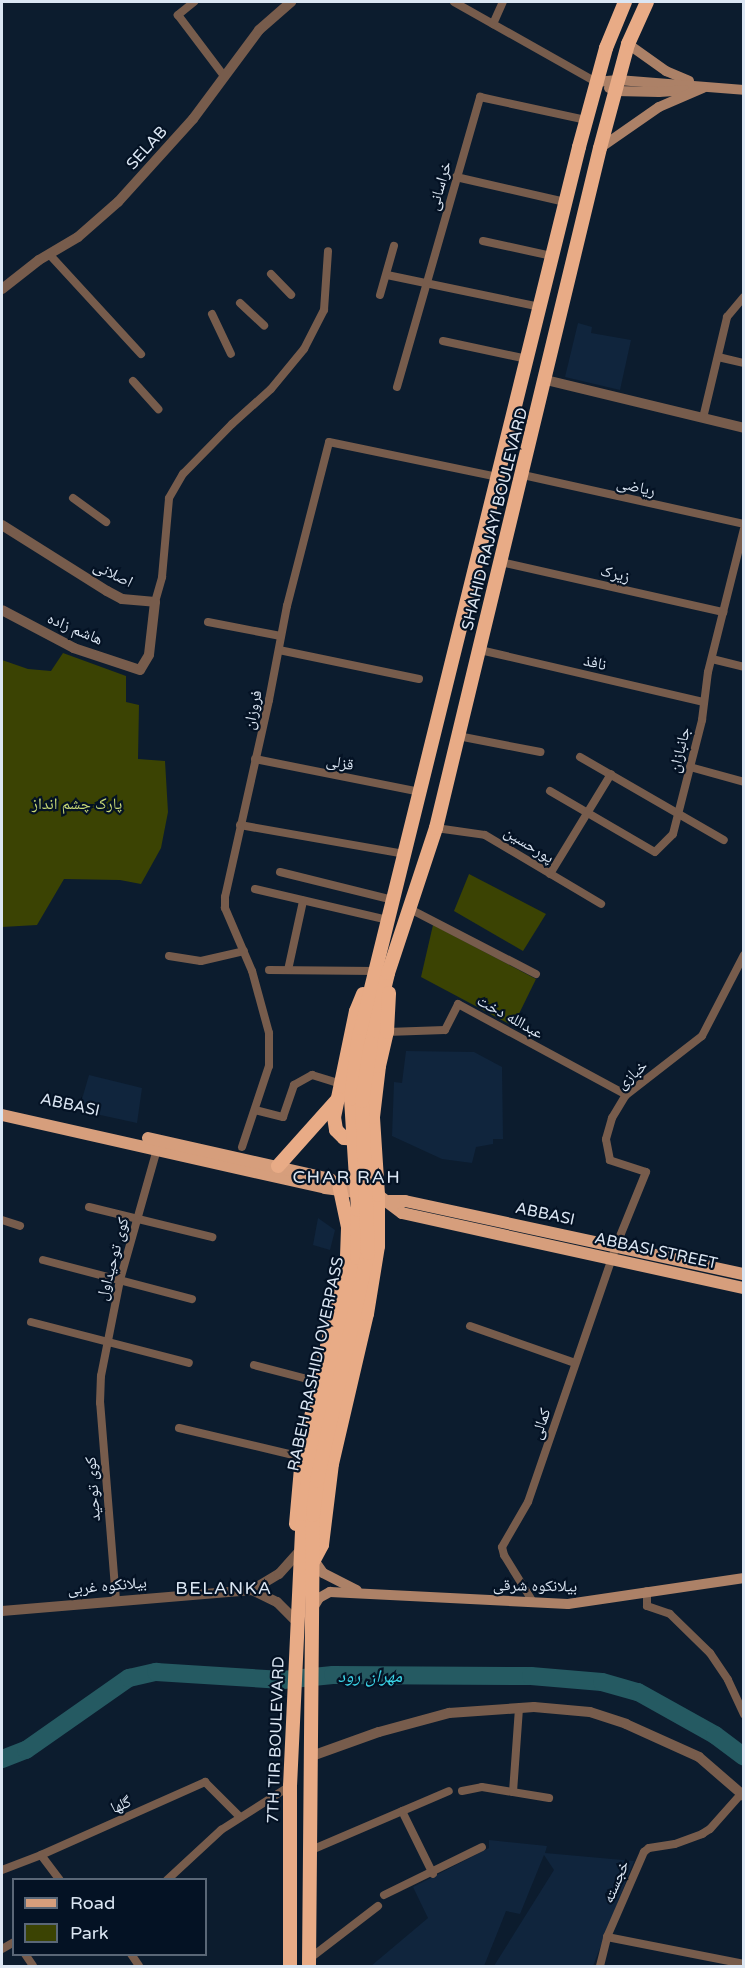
<!DOCTYPE html>
<meta charset="utf-8">
<style>
body{margin:0}
#map{position:relative;width:745px;height:1968px;overflow:hidden;background:#0c1c2e;font-family:"Varela Round","Noto Naskh Arabic",sans-serif}
div>[style]{position:absolute}
[style*='--x']{left:calc(var(--x)*1px);top:calc(var(--y)*1px);width:calc(var(--w)*1px);rotate:calc(var(--a)*1deg)}
.built>*{inset:0;background:#10253d}
.green>*{inset:0;background:#3b4303}
.river>*{height:18px;margin:-9px;padding:0 9px;transform-origin:9px;border-radius:9px;background:#255a62}
.minor>*{height:8px;margin:-4px;padding:0 4px;transform-origin:4px;border-radius:4px;background:#775c4c}
.tertiary>*{height:10px;margin:-5px;padding:0 5px;transform-origin:5px;border-radius:5px;background:#775c4c}
.secondary>*{height:10px;margin:-5px;padding:0 5px;transform-origin:5px;border-radius:5px;background:#ac8167}
.primary>*{height:12px;margin:-6px;padding:0 6px;transform-origin:6px;border-radius:6px;background:#d69e7c}
.trunk>*{height:14px;margin:-7px;padding:0 7px;transform-origin:7px;border-radius:7px;background:#e8ab86}
.trunk-bridge>*{height:14px;margin:-7px;padding:0 7px;transform-origin:7px;border-radius:7px;background:#e8ab86}
span{translate:-50% -50%;white-space:nowrap;text-align:center;line-height:1.15;-webkit-text-stroke:4.5px #041224;paint-order:stroke}
.street-label{font-size:16px;color:#dbe6f3}
.park-label{font-size:16px;color:#cada77}
.neighbourhood-label{font-size:18px;color:#dbe6f3;letter-spacing:1.5px}
.water-label{font-size:18px;color:#3ad4e7;font-style:italic}
.frame{position:absolute;inset:0;border:3px solid #dbe6f3;pointer-events:none}
.legend{position:absolute;left:12px;top:1878px;width:195px;height:78px;box-sizing:border-box;background:#041224;border:2px solid #5a6777;margin:0;padding:8px 10px;list-style:none;font-size:18px;color:#dbe6f3}
.legend li{display:flex;align-items:center;gap:12px;height:30px}
.legend b{width:30px;border:2px solid #5a6777}
</style>
<div id="map">
<div class="built">
<i style="clip-path:polygon(578px 323px,592px 327px,591px 333px,631px 340px,620px 390px,565px 377px)"></i>
<i style="clip-path:polygon(406px 1051px,474px 1052px,502px 1067px,503px 1139px,493px 1139px,493px 1144px,476px 1147px,472px 1163px,442px 1159px,392px 1136px,394px 1082px,402px 1083px)"></i>
<i style="clip-path:polygon(89px 1075px,142px 1088px,137px 1123px,82px 1111px,80px 1106px)"></i>
<i style="clip-path:polygon(318px 1218px,335px 1230px,330px 1250px,313px 1245px)"></i>
<i style="clip-path:polygon(489px 1840px,547px 1846px,545px 1853px,634px 1861px,593px 1966px,494px 1966px,554px 1870px,544px 1855px,520px 1914px,506px 1911px,484px 1966px,371px 1966px,428px 1918px,413px 1887px,489px 1848px)"></i>
</div>
<div class="green">
<i style="clip-path:polygon(63px 653px,126px 676px,126px 702px,139px 705px,138px 759px,165px 761px,168px 812px,161px 848px,141px 884px,120px 880px,64px 879px,37px 925px,2px 927px,2px 660px,28px 669px,51px 671px)"></i>
<i style="clip-path:polygon(469px 874px,546px 914px,523px 951px,454px 911px)"></i>
<i style="clip-path:polygon(433px 925px,536px 979px,513px 1026px,421px 977px)"></i>
</div>
<div class="river">
<i style="--x:2;--y:1759;--w:26;--a:-21"></i>
<i style="--x:26;--y:1750;--w:126;--a:-35"></i>
<i style="--x:129;--y:1678;--w:28;--a:-13"></i>
<i style="--x:156;--y:1672;--w:127;--a:3.6"></i>
<i style="--x:283;--y:1680;--w:50;--a:-5.7"></i>
<i style="--x:333;--y:1675;--w:198;--a:0.3"></i>
<i style="--x:531;--y:1676;--w:71;--a:4.8"></i>
<i style="--x:602;--y:1682;--w:37;--a:16"></i>
<i style="--x:638;--y:1692;--w:88;--a:29.2"></i>
<i style="--x:715;--y:1735;--w:36;--a:37"></i>
</div>
<div class="minor">
<i style="--x:194;--y:2;--w:21;--a:141"></i>
<i style="--x:178;--y:15;--w:76;--a:53"></i>
<i style="--x:454;--y:2;--w:163;--a:29.4"></i>
<i style="--x:493;--y:24;--w:24;--a:-66"></i>
<i style="--x:456;--y:177;--w:112;--a:12.9"></i>
<i style="--x:483;--y:241;--w:71;--a:12.3"></i>
<i style="--x:49;--y:254;--w:136;--a:47.4"></i>
<i style="--x:271;--y:274;--w:29;--a:46"></i>
<i style="--x:387;--y:275;--w:156;--a:11.8"></i>
<i style="--x:380;--y:295;--w:51;--a:-74.1"></i>
<i style="--x:240;--y:303;--w:33;--a:43"></i>
<i style="--x:212;--y:314;--w:44;--a:64.6"></i>
<i style="--x:443;--y:341;--w:86;--a:12.1"></i>
<i style="--x:718;--y:357;--w:27;--a:13"></i>
<i style="--x:133;--y:381;--w:38;--a:48"></i>
<i style="--x:397;--y:387;--w:302;--a:-74"></i>
<i style="--x:480;--y:97;--w:108;--a:12.2"></i>
<i style="--x:703;--y:418;--w:104;--a:-76.6"></i>
<i style="--x:727;--y:317;--w:26;--a:-50"></i>
<i style="--x:523;--y:475;--w:226;--a:12.5"></i>
<i style="--x:73;--y:498;--w:41;--a:36"></i>
<i style="--x:501;--y:562;--w:228;--a:12.7"></i>
<i style="--x:155;--y:602;--w:26;--a:-74"></i>
<i style="--x:162;--y:577;--w:79;--a:-84.9"></i>
<i style="--x:169;--y:498;--w:28;--a:-60"></i>
<i style="--x:183;--y:474;--w:70;--a:-45.6"></i>
<i style="--x:232;--y:424;--w:52;--a:-41.9"></i>
<i style="--x:271;--y:389;--w:52;--a:-50.5"></i>
<i style="--x:304;--y:349;--w:44;--a:-62.9"></i>
<i style="--x:324;--y:310;--w:59;--a:-86.1"></i>
<i style="--x:208;--y:622;--w:74;--a:10.9"></i>
<i style="--x:279;--y:650;--w:143;--a:11.7"></i>
<i style="--x:480;--y:650;--w:230;--a:13.1"></i>
<i style="--x:712;--y:659;--w:33;--a:14"></i>
<i style="--x:458;--y:736;--w:84;--a:11"></i>
<i style="--x:580;--y:757;--w:166;--a:30"></i>
<i style="--x:255;--y:759;--w:168;--a:11.3"></i>
<i style="--x:690;--y:767;--w:56;--a:15.5"></i>
<i style="--x:550;--y:791;--w:121;--a:30.2"></i>
<i style="--x:655;--y:852;--w:25;--a:-45"></i>
<i style="--x:673;--y:834;--w:118;--a:-75.7"></i>
<i style="--x:702;--y:720;--w:48;--a:-82.9"></i>
<i style="--x:708;--y:672;--w:147;--a:-75.9"></i>
<i style="--x:240;--y:825;--w:168;--a:10"></i>
<i style="--x:436;--y:828;--w:49;--a:8.1"></i>
<i style="--x:485;--y:835;--w:135;--a:30.7"></i>
<i style="--x:280;--y:872;--w:116;--a:13.9"></i>
<i style="--x:550;--y:874;--w:117;--a:-58.6"></i>
<i style="--x:255;--y:889;--w:137;--a:13.1"></i>
<i style="--x:408;--y:908;--w:144;--a:27.3"></i>
<i style="--x:169;--y:956;--w:32;--a:9"></i>
<i style="--x:201;--y:961;--w:44;--a:-13.1"></i>
<i style="--x:269;--y:970;--w:106;--a:0.5"></i>
<i style="--x:288;--y:970;--w:71;--a:-77.7"></i>
<i style="--x:387;--y:1032;--w:58;--a:-2"></i>
<i style="--x:445;--y:1030;--w:29;--a:-63"></i>
<i style="--x:458;--y:1004;--w:191;--a:28.4"></i>
<i style="--x:255;--y:1110;--w:29;--a:14"></i>
<i style="--x:283;--y:1117;--w:34;--a:-71"></i>
<i style="--x:294;--y:1085;--w:21;--a:-29"></i>
<i style="--x:312;--y:1075;--w:31;--a:17"></i>
<i style="--x:242;--y:1147;--w:85;--a:-71.6"></i>
<i style="--x:269;--y:1066;--w:33;--a:-90"></i>
<i style="--x:269;--y:1033;--w:64;--a:-105.3"></i>
<i style="--x:252;--y:971;--w:69;--a:-113.2"></i>
<i style="--x:225;--y:908;--w:11;--a:-90"></i>
<i style="--x:225;--y:897;--w:202;--a:-77.4"></i>
<i style="--x:269;--y:700;--w:96;--a:-79.2"></i>
<i style="--x:287;--y:606;--w:169;--a:-75.6"></i>
<i style="--x:329;--y:442;--w:173;--a:11.7"></i>
<i style="--x:89;--y:1207;--w:127;--a:13.7"></i>
<i style="--x:2;--y:1220;--w:19;--a:18"></i>
<i style="--x:43;--y:1260;--w:154;--a:14.7"></i>
<i style="--x:31;--y:1322;--w:163;--a:14.5"></i>
<i style="--x:470;--y:1326;--w:111;--a:19.4"></i>
<i style="--x:254;--y:1365;--w:67;--a:14.7"></i>
<i style="--x:179;--y:1428;--w:126;--a:13.3"></i>
<i style="--x:647;--y:1591;--w:15;--a:90"></i>
<i style="--x:647;--y:1606;--w:24;--a:19"></i>
<i style="--x:670;--y:1614;--w:56;--a:44.3"></i>
<i style="--x:710;--y:1653;--w:32;--a:56"></i>
<i style="--x:728;--y:1680;--w:38;--a:65"></i>
<i style="--x:116;--y:1600;--w:198;--a:-94.6"></i>
<i style="--x:100;--y:1403;--w:27;--a:-88"></i>
<i style="--x:101;--y:1376;--w:98;--a:-78.8"></i>
<i style="--x:120;--y:1280;--w:136;--a:-74.2"></i>
<i style="--x:533;--y:1602;--w:55;--a:-121.7"></i>
<i style="--x:504;--y:1555;--w:8;--a:-104"></i>
<i style="--x:502;--y:1547;--w:52;--a:-60"></i>
<i style="--x:528;--y:1502;--w:271;--a:-71"></i>
<i style="--x:616;--y:1246;--w:80;--a:-67.9"></i>
<i style="--x:646;--y:1172;--w:38;--a:-162"></i>
<i style="--x:610;--y:1160;--w:21;--a:-101"></i>
<i style="--x:606;--y:1139;--w:22;--a:-74"></i>
<i style="--x:612;--y:1118;--w:27;--a:-59"></i>
<i style="--x:626;--y:1095;--w:96;--a:-37.8"></i>
<i style="--x:702;--y:1036;--w:91;--a:-62.6"></i>
<i style="--x:462;--y:1791;--w:20;--a:-11"></i>
<i style="--x:482;--y:1787;--w:68;--a:9.3"></i>
<i style="--x:513;--y:1792;--w:84;--a:-85.9"></i>
<i style="--x:402;--y:1811;--w:70;--a:63.8"></i>
<i style="--x:309;--y:1851;--w:152;--a:-23.2"></i>
<i style="--x:41;--y:1855;--w:31;--a:53"></i>
<i style="--x:2;--y:1870;--w:42;--a:-21"></i>
<i style="--x:41;--y:1855;--w:180;--a:-24"></i>
<i style="--x:205;--y:1782;--w:49;--a:45"></i>
<i style="--x:167;--y:1880;--w:74;--a:-42.8"></i>
<i style="--x:221;--y:1830;--w:82;--a:-32.5"></i>
<i style="--x:384;--y:1895;--w:109;--a:-26.1"></i>
<i style="--x:607;--y:1937;--w:140;--a:11.1"></i>
<i style="--x:2;--y:1949;--w:14;--a:-30"></i>
<i style="--x:25;--y:1954;--w:14;--a:56"></i>
<i style="--x:131;--y:1954;--w:14;--a:56"></i>
<i style="--x:309;--y:1959;--w:87;--a:-37.5"></i>
<i style="--x:600;--y:1966;--w:30;--a:-76"></i>
<i style="--x:607;--y:1937;--w:93;--a:-66.5"></i>
<i style="--x:644;--y:1852;--w:6;--a:-39"></i>
<i style="--x:649;--y:1848;--w:26;--a:-9"></i>
<i style="--x:675;--y:1844;--w:29;--a:-20"></i>
<i style="--x:702;--y:1834;--w:9;--a:-32"></i>
<i style="--x:710;--y:1829;--w:47;--a:-48.5"></i>
</div>
<div class="tertiary">
<i style="--x:2;--y:289;--w:47;--a:-38.1"></i>
<i style="--x:39;--y:260;--w:45;--a:-30.5"></i>
<i style="--x:78;--y:237;--w:53;--a:-41.2"></i>
<i style="--x:118;--y:202;--w:112;--a:-47.9"></i>
<i style="--x:193;--y:119;--w:111;--a:-53.4"></i>
<i style="--x:259;--y:30;--w:43;--a:-41.2"></i>
<i style="--x:546;--y:380;--w:204;--a:13.6"></i>
<i style="--x:2;--y:525;--w:124;--a:32.2"></i>
<i style="--x:107;--y:591;--w:17;--a:28"></i>
<i style="--x:122;--y:599;--w:33;--a:5"></i>
<i style="--x:155;--y:602;--w:53;--a:96.5"></i>
<i style="--x:149;--y:655;--w:17;--a:121"></i>
<i style="--x:140;--y:670;--w:70;--a:-161.6"></i>
<i style="--x:74;--y:648;--w:81;--a:-152.2"></i>
<i style="--x:252;--y:1590;--w:28;--a:26"></i>
<i style="--x:277;--y:1602;--w:27;--a:45"></i>
<i style="--x:2;--y:1611;--w:251;--a:-4.8"></i>
<i style="--x:252;--y:1590;--w:31;--a:-31"></i>
<i style="--x:279;--y:1574;--w:30;--a:-48"></i>
<i style="--x:309;--y:1757;--w:74;--a:-19.7"></i>
<i style="--x:379;--y:1732;--w:73;--a:-15.2"></i>
<i style="--x:449;--y:1713;--w:85;--a:-4"></i>
<i style="--x:534;--y:1707;--w:56;--a:5.1"></i>
<i style="--x:590;--y:1712;--w:38;--a:18"></i>
<i style="--x:626;--y:1724;--w:80;--a:24.3"></i>
<i style="--x:699;--y:1757;--w:60;--a:40.9"></i>
</div>
<div class="secondary">
<i style="--x:628;--y:44;--w:47;--a:35.4"></i>
<i style="--x:666;--y:71;--w:25;--a:23"></i>
<i style="--x:596;--y:82;--w:22;--a:-5"></i>
<i style="--x:618;--y:80;--w:126;--a:4.5"></i>
<i style="--x:609;--y:88;--w:8;--a:23"></i>
<i style="--x:616;--y:91;--w:43;--a:1.3"></i>
<i style="--x:659;--y:92;--w:26;--a:-4"></i>
<i style="--x:600;--y:148;--w:72;--a:-34.8"></i>
<i style="--x:659;--y:107;--w:48;--a:-23.4"></i>
<i style="--x:314;--y:1560;--w:16;--a:55"></i>
<i style="--x:323;--y:1573;--w:38;--a:27"></i>
<i style="--x:313;--y:1608;--w:12;--a:-59"></i>
<i style="--x:319;--y:1598;--w:13;--a:-29"></i>
<i style="--x:330;--y:1592;--w:238;--a:2.9"></i>
<i style="--x:568;--y:1604;--w:178;--a:-8.4"></i>
</div>
<div class="primary">
<i style="--x:2;--y:1115;--w:331;--a:12.7"></i>
<i style="--x:325;--y:1188;--w:53;--a:7.5"></i>
<i style="--x:378;--y:1195;--w:30;--a:37"></i>
<i style="--x:402;--y:1213;--w:350;--a:12.4"></i>
<i style="--x:148;--y:1138;--w:187;--a:12.7"></i>
<i style="--x:330;--y:1179;--w:13;--a:42"></i>
<i style="--x:389;--y:1201;--w:16;--a:0"></i>
<i style="--x:405;--y:1201;--w:347;--a:12.2"></i>
</div>
<div class="trunk">
<i style="--x:363;--y:994;--w:18;--a:112"></i>
<i style="--x:356;--y:1011;--w:108;--a:101.7"></i>
<i style="--x:334;--y:1117;--w:13;--a:81"></i>
<i style="--x:336;--y:1130;--w:11;--a:45"></i>
<i style="--x:344;--y:1138;--w:22;--a:3"></i>
<i style="--x:358;--y:1041;--w:921;--a:-76.11"></i>
<i style="--x:579;--y:147;--w:103;--a:-74.7"></i>
<i style="--x:606;--y:48;--w:50;--a:-67.6"></i>
<i style="--x:371;--y:1044;--w:73;--a:-76.5"></i>
<i style="--x:388;--y:973;--w:153;--a:-71.7"></i>
<i style="--x:436;--y:828;--w:699;--a:-76.44"></i>
<i style="--x:600;--y:148;--w:108;--a:-74.9"></i>
<i style="--x:628;--y:44;--w:46;--a:-65.7"></i>
<i style="--x:278;--y:1166;--w:90;--a:-48.2"></i>
<i style="--x:296;--y:1524;--w:67;--a:-84.9"></i>
<i style="--x:302;--y:1457;--w:205;--a:-77.3"></i>
<i style="--x:347;--y:1257;--w:30;--a:-88"></i>
<i style="--x:348;--y:1227;--w:40;--a:-102"></i>
<i style="--x:314;--y:1560;--w:17;--a:-62"></i>
<i style="--x:322;--y:1545;--w:82;--a:-83"></i>
<i style="--x:332;--y:1464;--w:154;--a:-76.9"></i>
<i style="--x:367;--y:1314;--w:69;--a:-80.8"></i>
<i style="--x:378;--y:1246;--w:51;--a:-90"></i>
<i style="--x:378;--y:1195;--w:78;--a:-93.7"></i>
<i style="--x:373;--y:1117;--w:51;--a:-83.3"></i>
<i style="--x:379;--y:1066;--w:35;--a:-77"></i>
<i style="--x:387;--y:1032;--w:39;--a:-87"></i>
<i style="--x:290;--y:1966;--w:180;--a:-90"></i>
<i style="--x:290;--y:1786;--w:272;--a:-87.3"></i>
<i style="--x:309;--y:1966;--w:451;--a:-89.5"></i>
</div>
<div class="trunk-bridge">
<i style="--x:303;--y:1514;--w:42;--a:-81.9"></i>
<i style="--x:309;--y:1472;--w:219;--a:-77.4"></i>
<i style="--x:357;--y:1258;--w:48;--a:-88.8"></i>
<i style="--x:358;--y:1210;--w:111;--a:-93.6"></i>
<i style="--x:351;--y:1099;--w:58;--a:-83.1"></i>
<i style="--x:313;--y:1515;--w:34;--a:-83"></i>
<i style="--x:317;--y:1481;--w:234;--a:-77.4"></i>
<i style="--x:368;--y:1253;--w:152;--a:-92.3"></i>
<i style="--x:362;--y:1101;--w:58;--a:-81"></i>
</div>
<div class="street-label">
<span style="left:147px;top:148px;rotate:-48deg">SELAB</span>
<span style="left:440px;top:186px;rotate:-74deg">خراسانی</span>
<span style="left:636px;top:487px;rotate:13deg">ریاضی</span>
<span style="left:495px;top:519px;rotate:-76deg">SHAHID RAJAYI BOULEVARD</span>
<span style="left:113px;top:574px;rotate:26deg">اصلانی</span>
<span style="left:615px;top:574px;rotate:13deg">زیرک</span>
<span style="left:75px;top:629px;rotate:23deg">هاشم زاده</span>
<span style="left:595px;top:663px;rotate:13deg">نافذ</span>
<span style="left:253px;top:710px;rotate:-78deg">فروزان</span>
<span style="left:680px;top:750px;rotate:-76deg">جانبازان</span>
<span style="left:340px;top:763px;rotate:11deg">قزلی</span>
<span style="left:529px;top:845px;rotate:32deg">پورحسین</span>
<span style="left:510px;top:1017px;rotate:29deg">عبدالله دخت</span>
<span style="left:632px;top:1075px;rotate:-41deg">خبازی</span>
<span style="left:70px;top:1105px;rotate:12deg">ABBASI</span>
<span style="left:545px;top:1214px;rotate:12deg">ABBASI</span>
<span style="left:656px;top:1251px;rotate:12deg">ABBASI STREET</span>
<span style="left:113px;top:1259px;rotate:-75deg">کوی توحیداول</span>
<span style="left:316px;top:1364px;rotate:-78deg">RABEH RASHIDI OVERPASS</span>
<span style="left:541px;top:1424px;rotate:-71deg">کمالی</span>
<span style="left:93px;top:1489px;rotate:-94deg">کوی توحید</span>
<span style="left:107px;top:1586px;rotate:-5deg">بیلانکوه غربی</span>
<span style="left:535px;top:1586px;rotate:1deg">بیلانکوه شرقی</span>
<span style="left:276px;top:1740px;rotate:-88deg">7TH TIR BOULEVARD</span>
<span style="left:121px;top:1805px;rotate:-24deg">گلها</span>
<span style="left:616px;top:1882px;rotate:-67deg">خجسته</span>
</div>
<div class="park-label">
<span style="left:77px;top:804px">پارک چشم انداز</span>
</div>
<div class="neighbourhood-label">
<span style="left:347px;top:1177px">CHAR RAH</span>
<span style="left:224px;top:1588px">BELANKA</span>
</div>
<div class="water-label">
<span style="left:370px;top:1676px">مهران رود</span>
</div>
<div class="frame"></div>
<ul class="legend">
<li><b style="height:8px;background:#d69e7c"></b>Road</li>
<li><b style="height:16px;background:#3b4303"></b>Park</li>
</ul>
</div>
